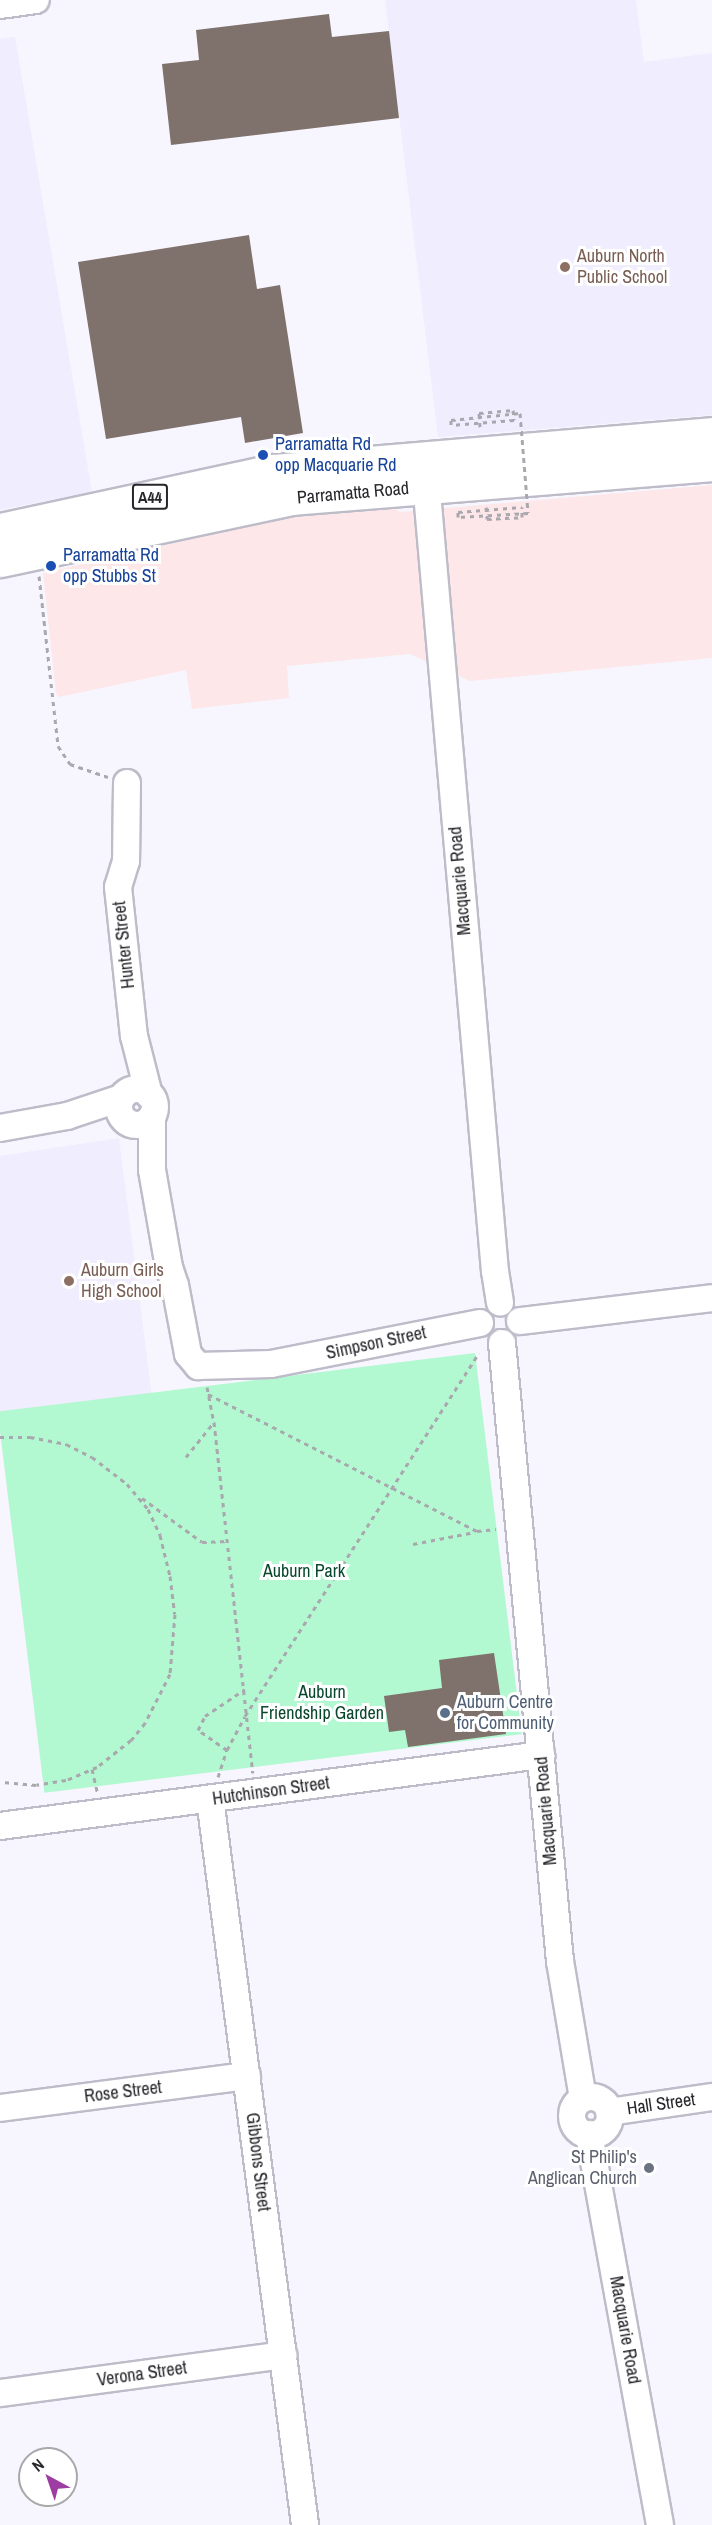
<!DOCTYPE html>
<style>
body{margin:0}
#map{position:relative;width:712px;height:2525px;overflow:hidden;background:#f7f6fe;font-family:"Archivo Narrow",sans-serif}
div>[style]{position:absolute}
[style*='--x']{left:calc(var(--x)*1px);top:calc(var(--y)*1px);width:calc(var(--w)*1px);rotate:calc(var(--a)*1deg)}
.commercial>*{inset:0;background:#fde7e8}
.built>*{inset:0;background:#f0edfe}
.green>*{inset:0;background:#b2f8d0;transform-origin:0 0}
.building>*{inset:0;background:#7f726d}
.path>*{height:3px;margin-top:-1.5px;transform-origin:0;background:repeating-linear-gradient(90deg,#a9a8af 0 4.5px,transparent 0 9px)}
.roads{filter:drop-shadow(2px 0 #bebcc9) drop-shadow(-2px 0 #bebcc9) drop-shadow(0 2px #bebcc9) drop-shadow(0 -2px #bebcc9)}
.minor>*{height:26px;margin:-13px;padding:0 13px;transform-origin:13px;border-radius:13px;background:#fff}
.minor>.ring{margin:-13px;padding:0;box-sizing:content-box;background:none;border:26px solid #fff;border-radius:50%}
.highway>*{height:33px;margin:-16.5px;padding:0 16.5px;transform-origin:16.5px;border-radius:16.5px;background:#fff}
.path-bridge>*{height:3px;margin-top:-1.5px;transform-origin:0;background:repeating-linear-gradient(90deg,#a9a8af 0 4.5px,transparent 0 9px)}
.dots>*{width:16px;height:16px;translate:-50% -50%;box-sizing:border-box;border:3px solid #fff;border-radius:50%}
span{translate:-50% -50%;white-space:nowrap;text-align:center;line-height:1.15;-webkit-text-stroke:6px #fff;paint-order:stroke}
.shield-label span{padding:2px 4px;background:#fff;border:2px solid;border-radius:4px;-webkit-text-stroke-width:0}
.shield-label{font-size:16px;color:#27262b;font-weight:700}
.education-label{font-size:18px;color:#785e54}
.left{translate:0 -50%;text-align:left}
.transit-label{font-size:18px;color:#164399}
.street-label{font-size:18px;color:#27262b}
.park-label{font-size:18px;color:#08472d}
.service-label{font-size:18px;color:#4e5e75}
.worship-label{font-size:18px;color:#5b616d}
.right{translate:-100% -50%;text-align:right}
.north{position:absolute;left:18px;top:2447px;width:60px;height:60px;box-sizing:border-box;background:#fff;border:2px solid #a9a8aa;border-radius:50%;rotate:320deg;font-size:16px;font-weight:700;line-height:24px;text-align:center;color:#27262b}
.north::after{content:'';display:block;margin:auto;width:21px;height:27px;background:#9d3ca3;clip-path:polygon(50% 0,100% 100%,50% 72%,0 100%)}
</style>
<div id="map">
<div class="commercial">
<i style="clip-path:polygon(712px 485px,712px 658px,470px 681px,410px 654px,287px 666px,289px 698px,192px 709px,186px 670px,59px 697px,56px 694px,43px 573px,284px 518px,379px 509px,395px 509px,400px 512px)"></i>
</div>
<div class="built">
<i style="clip-path:polygon(385px 0,636px 0,644px 62px,712px 53px,712px 415px,438px 437px)"></i>
<i style="clip-path:polygon(15px 37px,92px 492px,0 510px,0 39px)"></i>
<i style="clip-path:polygon(119px 1138px,153px 1405px,0 1429px,0 1156px)"></i>
</div>
<div class="green">
<i style="left:475px;top:1353px;width:384px;height:481px;rotate:83deg"></i>
</div>
<div class="building">
<i style="clip-path:polygon(329px 14px,332px 37px,389px 31px,399px 118px,171px 145px,162px 64px,199px 60px,196px 30px)"></i>
<i style="clip-path:polygon(249px 235px,257px 289px,280px 285px,303px 433px,245px 443px,241px 417px,106px 439px,78px 262px)"></i>
<i style="clip-path:polygon(494px 1653px,506px 1734px,408px 1747px,405px 1730px,389px 1732px,384px 1696px,442px 1688px,439px 1660px)"></i>
</div>
<div class="path">
<i style="--x:480;--y:427;--w:14;--a:-94"></i>
<i style="--x:479;--y:413;--w:34;--a:-5"></i>
<i style="--x:513;--y:410;--w:10;--a:84"></i>
<i style="--x:486;--y:507;--w:12;--a:85"></i>
<i style="--x:487;--y:519;--w:35;--a:-3"></i>
<i style="--x:522;--y:517;--w:10;--a:-90"></i>
<i style="--x:39;--y:576;--w:171;--a:83.6"></i>
<i style="--x:58;--y:746;--w:22;--a:56"></i>
<i style="--x:70;--y:764;--w:40;--a:18.9"></i>
<i style="--x:207;--y:1387;--w:36;--a:79"></i>
<i style="--x:214;--y:1422;--w:353;--a:83.7"></i>
<i style="--x:208;--y:1394;--w:302;--a:27"></i>
<i style="--x:477;--y:1531;--w:19;--a:-6"></i>
<i style="--x:0;--y:1437;--w:30;--a:0"></i>
<i style="--x:30;--y:1437;--w:37;--a:11"></i>
<i style="--x:66;--y:1444;--w:29;--a:27"></i>
<i style="--x:92;--y:1457;--w:44;--a:37.6"></i>
<i style="--x:127;--y:1484;--w:33;--a:50"></i>
<i style="--x:148;--y:1509;--w:29;--a:65"></i>
<i style="--x:160;--y:1535;--w:42;--a:76.3"></i>
<i style="--x:170;--y:1576;--w:38;--a:83"></i>
<i style="--x:175;--y:1614;--w:60;--a:94.8"></i>
<i style="--x:170;--y:1674;--w:55;--a:117"></i>
<i style="--x:145;--y:1723;--w:22;--a:129"></i>
<i style="--x:131;--y:1740;--w:43;--a:141.5"></i>
<i style="--x:97;--y:1767;--w:34;--a:157"></i>
<i style="--x:66;--y:1780;--w:30;--a:171"></i>
<i style="--x:36;--y:1785;--w:36;--a:-175"></i>
<i style="--x:186;--y:1457;--w:45;--a:-51.3"></i>
<i style="--x:142;--y:1498;--w:74;--a:36.3"></i>
<i style="--x:202;--y:1542;--w:26;--a:-2"></i>
<i style="--x:413;--y:1544;--w:63;--a:-11"></i>
<i style="--x:227;--y:1750;--w:35;--a:-145"></i>
<i style="--x:198;--y:1730;--w:16;--a:-63"></i>
<i style="--x:205;--y:1716;--w:48;--a:-34"></i>
<i style="--x:92;--y:1769;--w:23;--a:77"></i>
<i style="--x:218;--y:1777;--w:28;--a:-72"></i>
<i style="--x:227;--y:1750;--w:38;--a:-62"></i>
<i style="--x:245;--y:1716;--w:432;--a:-57.2"></i>
</div>
<div class="roads">
<div class="minor">
<i style="--x:0;--y:5;--w:36;--a:-8"></i>
<i style="--x:425;--y:470;--w:804;--a:85.01"></i>
<i style="--x:495;--y:1271;--w:32;--a:81"></i>
<i style="--x:127;--y:783;--w:78;--a:90.7"></i>
<i style="--x:126;--y:861;--w:27;--a:107"></i>
<i style="--x:118;--y:887;--w:150;--a:83.9"></i>
<i style="--x:134;--y:1036;--w:61;--a:75.7"></i>
<i class="ring" style="left:119px;top:1089px;width:10px;height:10px"></i>
<i style="--x:152;--y:1116;--w:54;--a:90"></i>
<i style="--x:152;--y:1170;--w:98;--a:80.1"></i>
<i style="--x:169;--y:1267;--w:19;--a:72"></i>
<i style="--x:175;--y:1285;--w:70;--a:79.3"></i>
<i style="--x:188;--y:1354;--w:16;--a:50"></i>
<i style="--x:198;--y:1366;--w:73;--a:-1.6"></i>
<i style="--x:271;--y:1364;--w:213;--a:-11.1"></i>
<i style="--x:0;--y:1128;--w:68;--a:-10.2"></i>
<i style="--x:67;--y:1116;--w:57;--a:-18.4"></i>
<i style="--x:520;--y:1321;--w:193;--a:-6.8"></i>
<i style="--x:502;--y:1343;--w:621;--a:84.64"></i>
<i style="--x:560;--y:1961;--w:139;--a:80.5"></i>
<i style="--x:210;--y:1799;--w:732;--a:82.54"></i>
<i style="--x:0;--y:1826;--w:546;--a:-7.48"></i>
<i class="ring" style="left:572px;top:2097px;width:12px;height:12px"></i>
<i style="--x:0;--y:2108;--w:249;--a:-7.4"></i>
<i style="--x:609;--y:2112;--w:104;--a:-8.3"></i>
<i style="--x:589;--y:2134;--w:397;--a:79.7"></i>
<i style="--x:0;--y:2393;--w:286;--a:-7.6"></i>
</div>
<div class="highway">
<i style="--x:0;--y:530;--w:279;--a:-12.2"></i>
<i style="--x:273;--y:471;--w:441;--a:-4.8"></i>
<i style="--x:0;--y:560;--w:298;--a:-12"></i>
<i style="--x:291;--y:498;--w:422;--a:-4.6"></i>
</div>
</div>
<div class="path-bridge">
<i style="--x:514;--y:420;--w:63;--a:175.5"></i>
<i style="--x:451;--y:425;--w:5;--a:-90"></i>
<i style="--x:451;--y:420;--w:69;--a:-5.8"></i>
<i style="--x:520;--y:413;--w:100;--a:85.4"></i>
<i style="--x:528;--y:513;--w:70;--a:176.7"></i>
<i style="--x:458;--y:517;--w:5;--a:-90"></i>
<i style="--x:458;--y:512;--w:64;--a:-4.5"></i>
</div>
<div class="dots">
<i style="left:565px;top:267px;background:#8d6e63"></i>
<i style="left:263px;top:455px;background:#1a4fb4"></i>
<i style="left:51px;top:566px;background:#1a4fb4"></i>
<i style="left:69px;top:1281px;background:#8d6e63"></i>
<i style="left:445px;top:1713px;background:#5c6f8a"></i>
<i style="left:649px;top:2168px;background:#6b7280"></i>
</div>
<div class="shield-label">
<span style="left:150px;top:497px">A44</span>
</div>
<div class="education-label">
<span class="left" style="left:577px;top:267px">Auburn North<br>Public School</span>
<span class="left" style="left:81px;top:1281px">Auburn Girls<br>High School</span>
</div>
<div class="transit-label">
<span class="left" style="left:275px;top:455px">Parramatta Rd<br>opp Macquarie Rd</span>
<span class="left" style="left:63px;top:566px">Parramatta Rd<br>opp Stubbs St</span>
</div>
<div class="street-label">
<span style="left:353px;top:493px;rotate:-5deg">Parramatta Road</span>
<span style="left:460px;top:881px;rotate:-95deg">Macquarie Road</span>
<span style="left:124px;top:945px;rotate:-96deg">Hunter Street</span>
<span style="left:376px;top:1343px;rotate:-12deg">Simpson Street</span>
<span style="left:271px;top:1791px;rotate:-8deg">Hutchinson Street</span>
<span style="left:546px;top:1811px;rotate:-95deg">Macquarie Road</span>
<span style="left:123px;top:2092px;rotate:-7deg">Rose Street</span>
<span style="left:661px;top:2104px;rotate:-8deg">Hall Street</span>
<span style="left:258px;top:2162px;rotate:83deg">Gibbons Street</span>
<span style="left:625px;top:2330px;rotate:80deg">Macquarie Road</span>
<span style="left:142px;top:2374px;rotate:-8deg">Verona Street</span>
</div>
<div class="park-label">
<span style="left:304px;top:1571px">Auburn Park</span>
<span style="left:322px;top:1703px">Auburn<br>Friendship Garden</span>
</div>
<div class="service-label">
<span class="left" style="left:457px;top:1713px">Auburn Centre<br>for Community</span>
</div>
<div class="worship-label">
<span class="right" style="left:637px;top:2168px">St Philip's<br>Anglican Church</span>
</div>
<div class="north">N</div>
</div>
